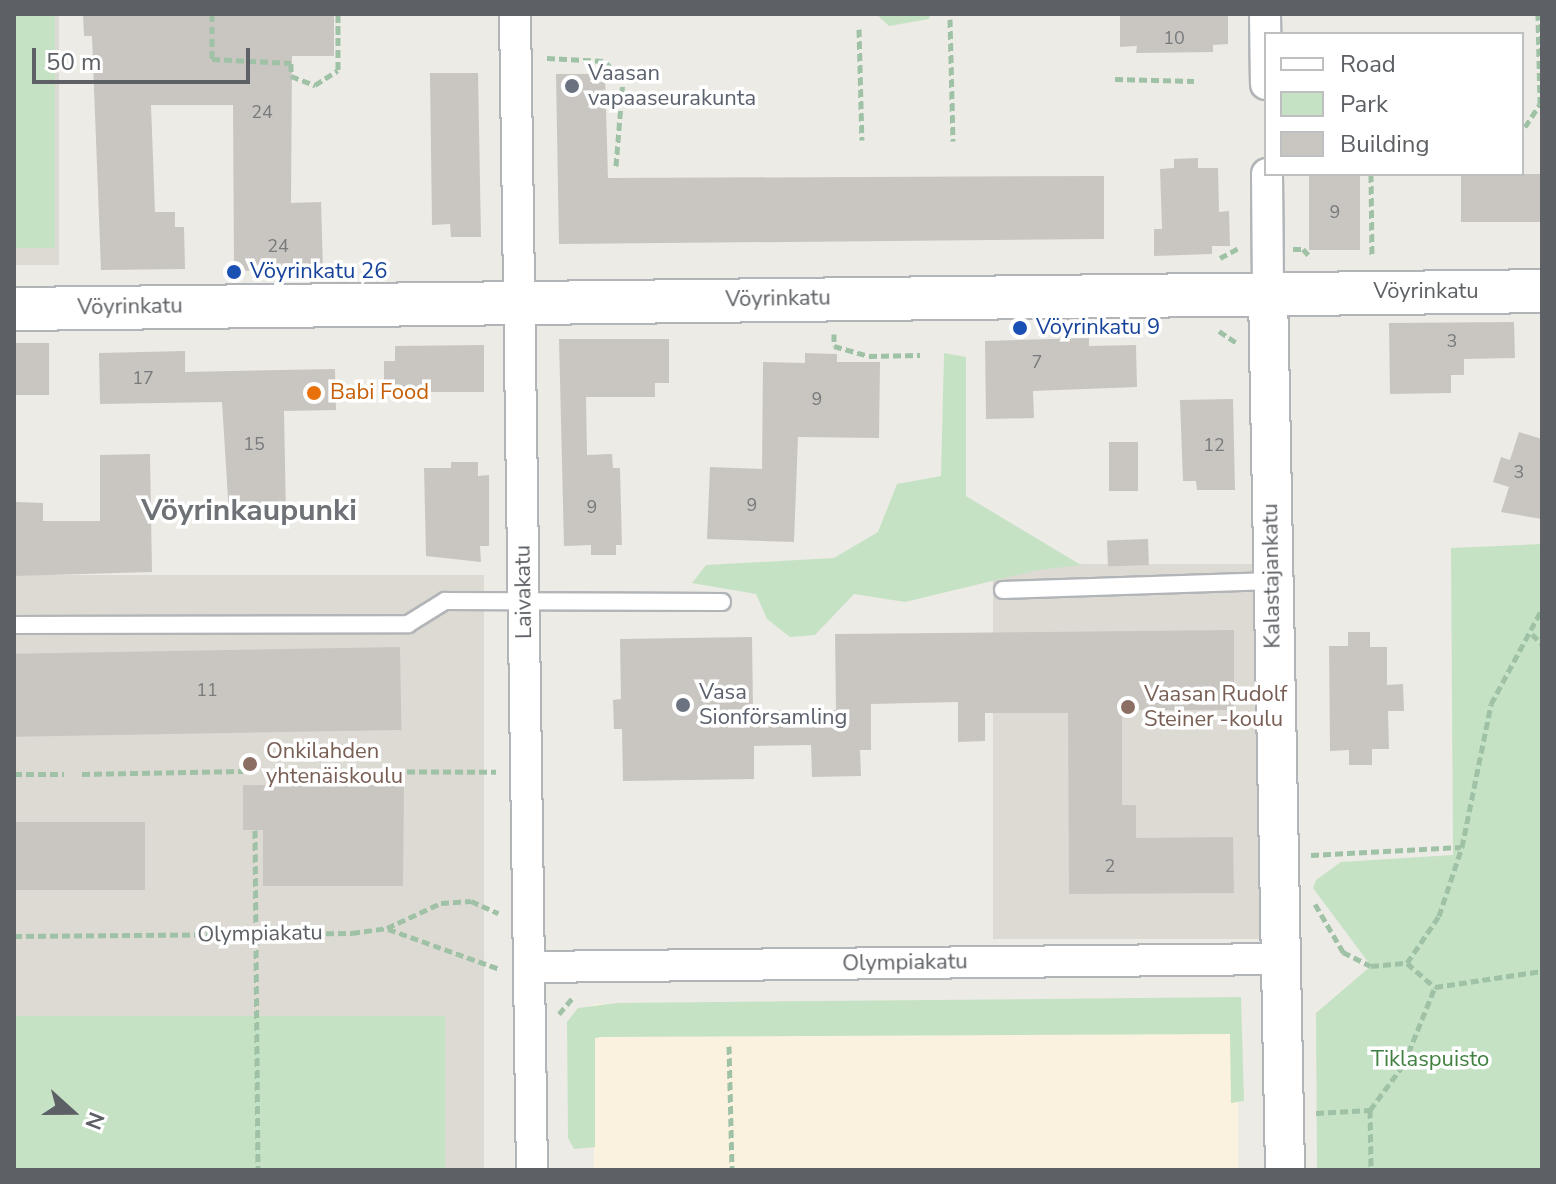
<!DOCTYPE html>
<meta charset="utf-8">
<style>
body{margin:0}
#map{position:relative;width:1556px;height:1184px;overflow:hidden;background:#edebe5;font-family:"Nunito Sans",sans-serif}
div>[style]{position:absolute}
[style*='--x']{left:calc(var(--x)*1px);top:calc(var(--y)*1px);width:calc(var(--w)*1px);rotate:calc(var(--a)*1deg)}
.commercial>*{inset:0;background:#faf2de;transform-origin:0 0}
.education>*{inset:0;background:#dddad4;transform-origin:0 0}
.green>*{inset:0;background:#c6e2c5;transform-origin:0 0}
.building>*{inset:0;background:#c9c6c2;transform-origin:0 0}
.path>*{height:5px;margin-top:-2.5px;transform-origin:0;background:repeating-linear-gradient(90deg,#9fc2a7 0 8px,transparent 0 12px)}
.roads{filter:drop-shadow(2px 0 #b2b5b8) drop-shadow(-2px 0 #b2b5b8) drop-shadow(0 2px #b2b5b8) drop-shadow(0 -2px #b2b5b8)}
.service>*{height:16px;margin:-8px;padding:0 8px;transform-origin:8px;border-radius:8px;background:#fff}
.minor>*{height:30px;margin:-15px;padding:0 15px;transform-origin:15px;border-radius:15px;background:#fff}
.tertiary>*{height:38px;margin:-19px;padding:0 19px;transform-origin:19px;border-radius:19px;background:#fff}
.secondary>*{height:42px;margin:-21px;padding:0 21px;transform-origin:21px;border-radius:21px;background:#fff}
.dots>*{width:22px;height:22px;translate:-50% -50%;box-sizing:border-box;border:4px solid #fff;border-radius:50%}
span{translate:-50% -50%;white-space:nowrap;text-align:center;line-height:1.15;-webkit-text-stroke:7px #fff;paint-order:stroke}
.number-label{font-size:18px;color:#787a7c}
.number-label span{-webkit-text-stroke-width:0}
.worship-label{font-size:22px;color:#5b616d}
.left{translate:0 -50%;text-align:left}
.transit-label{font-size:22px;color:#164399}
.street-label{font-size:22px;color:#5d6064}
.food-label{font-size:22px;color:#c56008}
.education-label{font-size:22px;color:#785e54}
.park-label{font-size:22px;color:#408040}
.district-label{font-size:30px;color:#6e7276;font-weight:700}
.frame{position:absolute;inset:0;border:16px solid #5d6064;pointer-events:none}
.legend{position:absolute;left:1264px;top:32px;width:260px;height:144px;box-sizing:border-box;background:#fff;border:2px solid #bebfc1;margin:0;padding:10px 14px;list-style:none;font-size:24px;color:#5d6064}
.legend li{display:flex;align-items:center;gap:16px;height:40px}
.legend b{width:40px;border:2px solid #bebfc1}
.north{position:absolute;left:32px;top:1072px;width:80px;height:80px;-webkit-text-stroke:6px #fff;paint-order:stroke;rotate:111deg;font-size:22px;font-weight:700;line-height:32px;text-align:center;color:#5d6064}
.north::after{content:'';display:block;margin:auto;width:28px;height:36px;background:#5d6064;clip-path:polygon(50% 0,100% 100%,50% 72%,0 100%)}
.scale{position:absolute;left:32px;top:48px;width:218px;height:36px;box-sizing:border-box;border:4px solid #5d6064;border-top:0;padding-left:10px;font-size:24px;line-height:28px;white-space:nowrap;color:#5d6064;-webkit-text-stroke:6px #fff;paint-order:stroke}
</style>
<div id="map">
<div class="commercial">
<i style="left:1238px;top:1004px;width:166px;height:644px;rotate:90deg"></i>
</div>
<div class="education">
<i style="left:14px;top:14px;width:45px;height:251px"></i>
<i style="left:1260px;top:564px;width:375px;height:267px;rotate:90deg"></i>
<i style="left:484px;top:575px;width:595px;height:470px;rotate:90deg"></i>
</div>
<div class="green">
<i style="left:14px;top:14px;width:41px;height:234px"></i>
<i style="clip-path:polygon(876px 14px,930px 14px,929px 19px,889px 26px)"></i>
<i style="clip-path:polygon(944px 353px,966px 357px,966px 496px,1081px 565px,1038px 570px,905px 602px,854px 594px,815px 635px,790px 637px,767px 619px,756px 594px,692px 583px,706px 565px,834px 558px,878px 532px,897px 484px,941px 476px)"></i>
<i style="clip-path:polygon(1542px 544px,1542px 1170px,1317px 1170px,1316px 1013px,1371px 966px,1313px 888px,1316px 880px,1341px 862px,1453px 855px,1451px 548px)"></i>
<i style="clip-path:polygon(1241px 997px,1244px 1101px,1231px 1103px,1230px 1034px,602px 1037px,595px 1038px,595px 1147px,574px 1149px,568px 1138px,567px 1022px,578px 1008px,617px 1003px)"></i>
<i style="left:445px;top:1016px;width:154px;height:431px;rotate:90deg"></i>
</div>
<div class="building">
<i style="clip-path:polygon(83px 14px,334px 14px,334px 56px,292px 56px,291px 203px,321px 202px,323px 269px,234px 271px,233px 105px,151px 105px,155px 212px,175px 212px,175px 227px,184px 227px,185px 269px,101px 270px,92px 36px,84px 36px)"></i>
<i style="clip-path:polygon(1120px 14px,1228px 14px,1228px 44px,1213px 45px,1213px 52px,1136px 53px,1137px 46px,1120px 47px)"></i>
<i style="clip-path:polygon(430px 73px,478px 73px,481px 237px,451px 237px,450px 224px,432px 225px)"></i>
<i style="clip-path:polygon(556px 74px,605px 74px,608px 178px,1104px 176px,1104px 239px,559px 244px)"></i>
<i style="clip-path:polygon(1198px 158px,1198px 168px,1218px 168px,1219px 212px,1229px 211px,1230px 246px,1212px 246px,1212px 254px,1154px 256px,1154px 229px,1162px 229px,1160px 169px,1174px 168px,1174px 159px)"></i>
<i style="left:1309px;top:174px;width:51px;height:76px"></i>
<i style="left:1461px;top:174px;width:81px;height:48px"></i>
<i style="clip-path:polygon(1514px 322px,1515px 358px,1464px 359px,1464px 375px,1451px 375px,1451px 393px,1390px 394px,1389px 323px)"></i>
<i style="clip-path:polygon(1089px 338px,1089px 346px,1136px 345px,1137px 387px,1033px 391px,1034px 418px,986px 419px,985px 341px)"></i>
<i style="clip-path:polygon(559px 339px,669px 339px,669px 383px,655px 383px,655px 397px,586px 397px,587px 455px,612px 454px,613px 468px,620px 468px,622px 545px,616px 545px,616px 555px,591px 555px,591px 545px,564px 546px)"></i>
<i style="left:14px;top:343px;width:35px;height:52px"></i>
<i style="clip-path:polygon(484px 345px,484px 392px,384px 392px,384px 361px,395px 361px,395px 346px)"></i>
<i style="clip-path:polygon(185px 351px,185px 372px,335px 369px,336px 410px,284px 411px,286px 514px,229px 515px,222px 402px,100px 404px,99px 353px)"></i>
<i style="clip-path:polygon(805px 353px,837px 354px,837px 362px,880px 362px,879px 438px,798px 437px,794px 542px,707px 539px,710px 467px,762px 469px,763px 362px,805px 363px)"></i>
<i style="clip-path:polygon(1233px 399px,1235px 490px,1197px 490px,1196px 481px,1183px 481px,1180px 400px)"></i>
<i style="clip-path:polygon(1519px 432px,1542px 439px,1542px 519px,1501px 512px,1509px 487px,1493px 482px,1501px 457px,1510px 460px)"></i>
<i style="left:1109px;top:442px;width:29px;height:49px"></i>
<i style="clip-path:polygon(150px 454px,152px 572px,14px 576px,16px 502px,43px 503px,43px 521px,100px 521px,100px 455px)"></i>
<i style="clip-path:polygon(451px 462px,478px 462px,478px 476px,489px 475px,489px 546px,480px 546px,481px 562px,426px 556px,424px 468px,451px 468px)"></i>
<i style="left:1148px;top:539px;width:26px;height:41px;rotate:88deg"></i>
<i style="clip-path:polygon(1234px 630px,1234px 710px,1122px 710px,1122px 805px,1136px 805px,1136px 838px,1233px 837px,1234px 893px,1069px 894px,1068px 713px,985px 713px,985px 741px,958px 742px,958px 702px,871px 704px,871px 750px,860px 750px,861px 776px,812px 777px,811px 745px,754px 746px,754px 779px,623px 781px,622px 729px,614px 729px,613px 700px,621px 699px,620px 639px,752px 637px,753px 710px,836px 710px,835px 634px)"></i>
<i style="clip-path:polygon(1348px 632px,1370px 632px,1370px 647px,1387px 647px,1387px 685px,1403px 684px,1404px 711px,1388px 711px,1389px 749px,1372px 749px,1372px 765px,1349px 765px,1349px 750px,1330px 751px,1329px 646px,1348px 646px)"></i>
<i style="left:400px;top:647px;width:83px;height:386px;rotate:89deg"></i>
<i style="clip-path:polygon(243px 785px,404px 785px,403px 886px,263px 886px,263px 830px,243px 830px)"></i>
<i style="left:14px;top:822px;width:131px;height:68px"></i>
</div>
<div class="path">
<i style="--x:212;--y:14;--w:45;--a:90"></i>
<i style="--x:212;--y:59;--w:79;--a:2.9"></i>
<i style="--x:291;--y:63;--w:13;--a:90"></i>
<i style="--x:291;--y:76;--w:26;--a:21"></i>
<i style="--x:315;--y:85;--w:27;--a:-33"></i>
<i style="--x:338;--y:70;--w:56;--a:-90"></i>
<i style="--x:950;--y:19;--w:122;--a:88.6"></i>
<i style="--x:859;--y:29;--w:111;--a:88.5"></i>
<i style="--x:1366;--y:32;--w:2;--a:90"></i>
<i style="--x:547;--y:58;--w:57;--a:3"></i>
<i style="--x:604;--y:61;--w:26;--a:43"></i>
<i style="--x:623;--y:79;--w:31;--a:2"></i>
<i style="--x:1115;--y:79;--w:79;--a:1.5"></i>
<i style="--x:1525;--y:127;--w:27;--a:-57"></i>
<i style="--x:1540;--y:104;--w:90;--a:-91.3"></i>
<i style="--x:616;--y:166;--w:87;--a:-85.4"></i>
<i style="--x:1371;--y:174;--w:83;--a:89.3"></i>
<i style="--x:1293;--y:249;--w:10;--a:0"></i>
<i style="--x:1303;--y:249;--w:12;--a:48"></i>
<i style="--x:1220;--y:258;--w:21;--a:-28"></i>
<i style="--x:1219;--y:331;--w:22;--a:34"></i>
<i style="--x:834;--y:334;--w:12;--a:90"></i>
<i style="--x:834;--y:346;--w:36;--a:16"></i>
<i style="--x:869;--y:356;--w:51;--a:-1.1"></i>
<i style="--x:1532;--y:634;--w:14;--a:45"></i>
<i style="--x:263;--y:771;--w:233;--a:0.2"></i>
<i style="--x:14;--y:774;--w:50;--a:0"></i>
<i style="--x:82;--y:774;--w:161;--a:-1.1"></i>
<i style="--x:255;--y:830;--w:340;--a:89.5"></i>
<i style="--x:1311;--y:855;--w:150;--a:-3.1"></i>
<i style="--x:1315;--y:904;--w:56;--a:59.7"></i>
<i style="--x:1343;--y:952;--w:31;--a:27"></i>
<i style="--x:1371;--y:966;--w:36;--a:-5"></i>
<i style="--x:1407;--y:963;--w:57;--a:-55.8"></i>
<i style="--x:1439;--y:916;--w:73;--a:-71.6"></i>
<i style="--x:1462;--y:847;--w:146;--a:-78.5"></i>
<i style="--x:1491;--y:704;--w:108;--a:-61.8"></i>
<i style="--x:388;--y:929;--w:119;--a:19.7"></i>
<i style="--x:14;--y:936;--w:338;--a:-0.5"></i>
<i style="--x:352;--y:933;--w:35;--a:-8"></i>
<i style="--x:387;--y:928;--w:60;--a:-24.8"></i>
<i style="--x:441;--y:903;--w:30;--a:-4"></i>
<i style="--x:471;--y:901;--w:30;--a:24"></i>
<i style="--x:1407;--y:963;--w:37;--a:41"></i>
<i style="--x:559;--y:1014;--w:23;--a:-50"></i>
<i style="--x:729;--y:1046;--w:124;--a:88.6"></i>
<i style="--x:1370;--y:1110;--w:60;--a:89"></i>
<i style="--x:1316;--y:1113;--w:54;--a:-3.2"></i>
<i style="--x:1370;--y:1110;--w:57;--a:-53.5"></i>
<i style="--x:1404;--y:1064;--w:83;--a:-68.1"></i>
<i style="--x:1435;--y:987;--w:108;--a:-8.5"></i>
</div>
<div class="roads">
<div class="service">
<i style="--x:1003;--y:590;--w:269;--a:-1.9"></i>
<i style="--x:14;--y:625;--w:394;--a:-0.1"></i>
<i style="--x:408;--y:624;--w:44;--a:-31.9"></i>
<i style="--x:445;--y:601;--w:277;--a:0.2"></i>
</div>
<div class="minor">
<i style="--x:515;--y:14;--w:1156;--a:89.16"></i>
<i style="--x:1265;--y:14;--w:70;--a:89.2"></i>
<i style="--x:1267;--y:174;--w:119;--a:89.5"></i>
<i style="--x:529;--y:967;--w:751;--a:-0.61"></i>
</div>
<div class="tertiary">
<i style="--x:1268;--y:293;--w:877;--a:88.89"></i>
</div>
<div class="secondary">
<i style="--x:14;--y:309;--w:1528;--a:-0.67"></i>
</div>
</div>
<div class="dots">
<i style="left:572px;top:86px;background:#6b7280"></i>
<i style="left:234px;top:272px;background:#1a4fb4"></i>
<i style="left:1020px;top:328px;background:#1a4fb4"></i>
<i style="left:314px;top:393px;background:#e8710a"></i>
<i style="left:683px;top:705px;background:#6b7280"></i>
<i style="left:1128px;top:707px;background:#8d6e63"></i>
<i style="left:250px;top:764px;background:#8d6e63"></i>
</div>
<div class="number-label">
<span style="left:1174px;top:38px">10</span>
<span style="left:262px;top:112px">24</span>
<span style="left:1335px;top:212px">9</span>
<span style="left:278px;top:246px">24</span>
<span style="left:1452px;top:341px">3</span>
<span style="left:1037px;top:362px">7</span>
<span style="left:143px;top:378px">17</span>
<span style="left:817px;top:399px">9</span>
<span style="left:254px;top:444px">15</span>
<span style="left:1214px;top:445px">12</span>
<span style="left:1519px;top:472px">3</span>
<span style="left:752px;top:505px">9</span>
<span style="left:592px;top:507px">9</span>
<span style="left:207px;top:690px">11</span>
<span style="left:1110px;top:866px">2</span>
</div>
<div class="worship-label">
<span class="left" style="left:588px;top:86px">Vaasan<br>vapaaseurakunta</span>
<span class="left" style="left:699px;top:705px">Vasa<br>Sionförsamling</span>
</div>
<div class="transit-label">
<span class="left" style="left:250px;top:272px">Vöyrinkatu 26</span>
<span class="left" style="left:1036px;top:328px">Vöyrinkatu 9</span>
</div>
<div class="street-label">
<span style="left:1426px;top:292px">Vöyrinkatu</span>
<span style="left:778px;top:299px;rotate:-1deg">Vöyrinkatu</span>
<span style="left:130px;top:307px;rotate:-1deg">Vöyrinkatu</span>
<span style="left:1272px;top:576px;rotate:-91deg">Kalastajankatu</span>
<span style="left:524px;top:592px;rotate:-91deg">Laivakatu</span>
<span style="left:260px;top:934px;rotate:-1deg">Olympiakatu</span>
<span style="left:905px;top:963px;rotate:-1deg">Olympiakatu</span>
</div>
<div class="food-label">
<span class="left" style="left:330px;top:393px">Babi Food</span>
</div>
<div class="education-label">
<span class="left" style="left:1144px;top:707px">Vaasan Rudolf<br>Steiner -koulu</span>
<span class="left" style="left:266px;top:764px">Onkilahden<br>yhtenäiskoulu</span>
</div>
<div class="park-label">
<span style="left:1430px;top:1060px">Tiklaspuisto</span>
</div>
<div class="district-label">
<span style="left:249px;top:511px">Vöyrinkaupunki</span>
</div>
<div class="frame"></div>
<ul class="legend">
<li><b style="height:10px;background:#fff"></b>Road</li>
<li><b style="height:22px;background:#c6e2c5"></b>Park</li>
<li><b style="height:22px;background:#c9c6c2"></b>Building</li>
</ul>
<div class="north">N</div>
<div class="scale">50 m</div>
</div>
